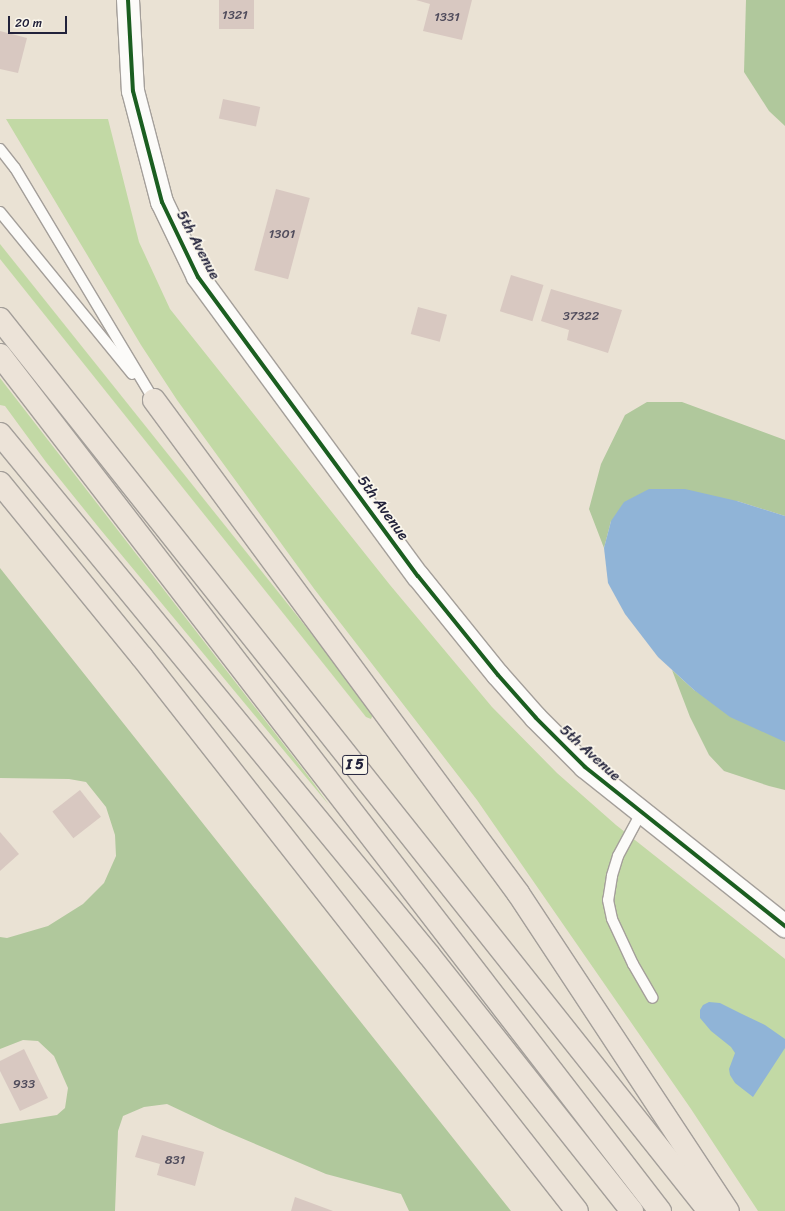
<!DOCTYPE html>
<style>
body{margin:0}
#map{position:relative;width:785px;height:1211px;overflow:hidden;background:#eae2d4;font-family:Sriracha,sans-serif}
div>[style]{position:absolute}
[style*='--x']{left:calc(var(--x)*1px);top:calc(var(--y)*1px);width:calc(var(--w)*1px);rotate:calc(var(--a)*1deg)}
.green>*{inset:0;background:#c2d9a5}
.forest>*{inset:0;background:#b0c89c}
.water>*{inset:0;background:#90b4d7}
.building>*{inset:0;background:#d8c8c1;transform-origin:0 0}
.roads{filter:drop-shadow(1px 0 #a49f9a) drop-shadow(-1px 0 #a49f9a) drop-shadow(0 1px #a49f9a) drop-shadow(0 -1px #a49f9a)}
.service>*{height:10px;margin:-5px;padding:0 5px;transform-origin:5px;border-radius:5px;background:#fcfbf9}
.tertiary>*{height:22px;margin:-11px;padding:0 11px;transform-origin:11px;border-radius:11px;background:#fcfbf9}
.motorway>*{height:22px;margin:-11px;padding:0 11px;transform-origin:11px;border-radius:11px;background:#ece3d8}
.cycleway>*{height:4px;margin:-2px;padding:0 2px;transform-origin:2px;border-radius:2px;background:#1b5e20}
span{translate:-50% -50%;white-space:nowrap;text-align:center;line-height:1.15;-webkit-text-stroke:3.5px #fbf7ec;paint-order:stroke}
.number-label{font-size:13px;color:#504c5c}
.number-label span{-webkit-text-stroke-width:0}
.shield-label span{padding:1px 3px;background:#fbf7ec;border:1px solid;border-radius:3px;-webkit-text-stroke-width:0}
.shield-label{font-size:14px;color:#22223b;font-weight:700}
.street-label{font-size:15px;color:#22223b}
.scale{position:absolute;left:8px;top:16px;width:59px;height:18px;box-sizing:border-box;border:2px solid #22223b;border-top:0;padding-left:5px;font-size:12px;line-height:14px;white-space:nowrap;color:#22223b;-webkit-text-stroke:3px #fbf7ec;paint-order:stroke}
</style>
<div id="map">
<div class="green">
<i style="clip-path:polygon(6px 119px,108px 119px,139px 242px,170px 309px,390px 585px,492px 707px,557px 773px,616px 825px,785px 959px,785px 1211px,758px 1211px,691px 1109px,477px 800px,315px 590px,177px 400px,141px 345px)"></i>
<i style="clip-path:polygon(0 244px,374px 712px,371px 719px,366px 717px,0 259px)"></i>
<i style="clip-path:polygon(0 378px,312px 781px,329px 805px,100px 529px,46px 462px,5px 406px,0 405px)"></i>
</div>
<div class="forest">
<i style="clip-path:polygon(746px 0,785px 0,785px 126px,769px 111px,744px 72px)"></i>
<i style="clip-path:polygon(647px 402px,682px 402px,785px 440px,785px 516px,737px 501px,611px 521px,604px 548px,589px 509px,601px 464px,625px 415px)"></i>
<i style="clip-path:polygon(0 568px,511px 1211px,409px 1211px,401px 1194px,326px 1174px,220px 1129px,167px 1104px,144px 1107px,123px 1116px,118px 1131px,115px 1211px,0 1211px,0 1124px,57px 1115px,65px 1108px,68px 1088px,54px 1056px,38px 1041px,23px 1040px,0 1049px,0 937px,7px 938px,48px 926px,83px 904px,104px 883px,116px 856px,115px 835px,106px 807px,86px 782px,69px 779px,0 778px)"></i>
<i style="clip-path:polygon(672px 670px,694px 690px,785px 742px,785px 790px,769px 786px,724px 771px,709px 755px,690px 717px)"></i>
</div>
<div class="water">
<i style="clip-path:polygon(649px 489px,685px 489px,737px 501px,785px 516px,785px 742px,730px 717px,694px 690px,658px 657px,625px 614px,608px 583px,604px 548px,611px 521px,624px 502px)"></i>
<i style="clip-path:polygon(709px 1002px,720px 1003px,742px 1014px,765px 1025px,785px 1039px,785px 1048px,753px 1097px,735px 1083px,730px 1075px,729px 1069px,735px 1053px,731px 1047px,711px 1031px,700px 1018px,700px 1010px,703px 1005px)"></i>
</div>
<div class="building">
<i style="left:219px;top:0;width:35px;height:29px"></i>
<i style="clip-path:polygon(416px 0,472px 0,462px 40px,423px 31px,430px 4px)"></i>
<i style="clip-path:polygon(0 31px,27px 38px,18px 73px,0 69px)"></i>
<i style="left:223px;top:99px;width:38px;height:20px;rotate:12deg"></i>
<i style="left:276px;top:189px;width:35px;height:84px;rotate:15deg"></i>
<i style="left:511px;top:275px;width:34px;height:38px;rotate:17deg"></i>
<i style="clip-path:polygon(551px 289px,622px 310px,608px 353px,567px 340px,569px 330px,541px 321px)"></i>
<i style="left:418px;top:307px;width:30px;height:28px;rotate:15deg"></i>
<i style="left:80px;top:790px;width:34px;height:35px;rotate:52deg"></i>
<i style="clip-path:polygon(0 832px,19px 854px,0 871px)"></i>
<i style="clip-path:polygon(24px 1049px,48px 1098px,20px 1111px,0 1071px,0 1061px)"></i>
<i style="clip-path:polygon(142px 1135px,204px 1152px,195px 1186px,157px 1175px,160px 1164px,135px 1157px)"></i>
<i style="clip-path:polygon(295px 1197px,333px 1211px,291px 1211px)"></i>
</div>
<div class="roads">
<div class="service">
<i style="--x:0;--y:149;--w:24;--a:52"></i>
<i style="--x:15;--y:168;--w:270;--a:59.1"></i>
<i style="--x:0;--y:212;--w:209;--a:50.8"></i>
<i style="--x:641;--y:813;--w:49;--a:118.1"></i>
<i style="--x:618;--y:856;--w:21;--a:107"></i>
<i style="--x:612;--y:876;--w:24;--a:99"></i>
<i style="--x:608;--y:900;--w:19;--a:78"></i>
<i style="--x:612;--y:919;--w:50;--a:65"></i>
<i style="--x:633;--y:964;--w:39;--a:60"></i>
</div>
<div class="tertiary">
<i style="--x:128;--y:0;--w:91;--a:86.9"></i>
<i style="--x:133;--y:91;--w:115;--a:75.4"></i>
<i style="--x:162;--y:202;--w:83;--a:64.4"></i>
<i style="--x:198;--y:277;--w:371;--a:53.7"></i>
<i style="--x:418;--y:576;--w:127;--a:51.1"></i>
<i style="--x:498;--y:675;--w:57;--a:48.5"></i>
<i style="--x:536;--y:718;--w:69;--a:45"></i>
<i style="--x:585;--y:767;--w:256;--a:38.5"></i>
</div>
<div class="motorway">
<i style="--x:0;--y:319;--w:1139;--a:51.52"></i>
<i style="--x:0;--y:355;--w:1081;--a:52.37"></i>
<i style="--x:154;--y:400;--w:613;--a:53.56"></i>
<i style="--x:518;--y:893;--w:381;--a:56.6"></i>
<i style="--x:0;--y:434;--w:675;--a:50.53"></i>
<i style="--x:429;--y:955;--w:327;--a:51.6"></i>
<i style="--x:0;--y:483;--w:225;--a:50.8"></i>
<i style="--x:142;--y:657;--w:704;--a:51.86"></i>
</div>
</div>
<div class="cycleway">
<i style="--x:128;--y:0;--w:91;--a:86.9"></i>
<i style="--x:133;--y:91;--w:115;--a:75.4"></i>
<i style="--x:162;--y:202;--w:83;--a:64.4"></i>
<i style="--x:198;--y:277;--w:371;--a:53.7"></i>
<i style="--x:418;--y:576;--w:127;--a:51.1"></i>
<i style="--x:498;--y:675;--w:57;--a:48.5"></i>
<i style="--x:536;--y:718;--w:69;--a:45"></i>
<i style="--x:585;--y:767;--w:256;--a:38.5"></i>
</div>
<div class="number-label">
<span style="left:235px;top:15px">1321</span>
<span style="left:447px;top:17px">1331</span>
<span style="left:282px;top:234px">1301</span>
<span style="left:581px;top:316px">37322</span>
<span style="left:24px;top:1084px">933</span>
<span style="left:175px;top:1160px">831</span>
</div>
<div class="shield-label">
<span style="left:355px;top:765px">I 5</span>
</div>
<div class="street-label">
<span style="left:198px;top:245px;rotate:62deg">5th Avenue</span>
<span style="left:383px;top:508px;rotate:54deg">5th Avenue</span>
<span style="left:590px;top:753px;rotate:42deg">5th Avenue</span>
</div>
<div class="scale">20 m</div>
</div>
